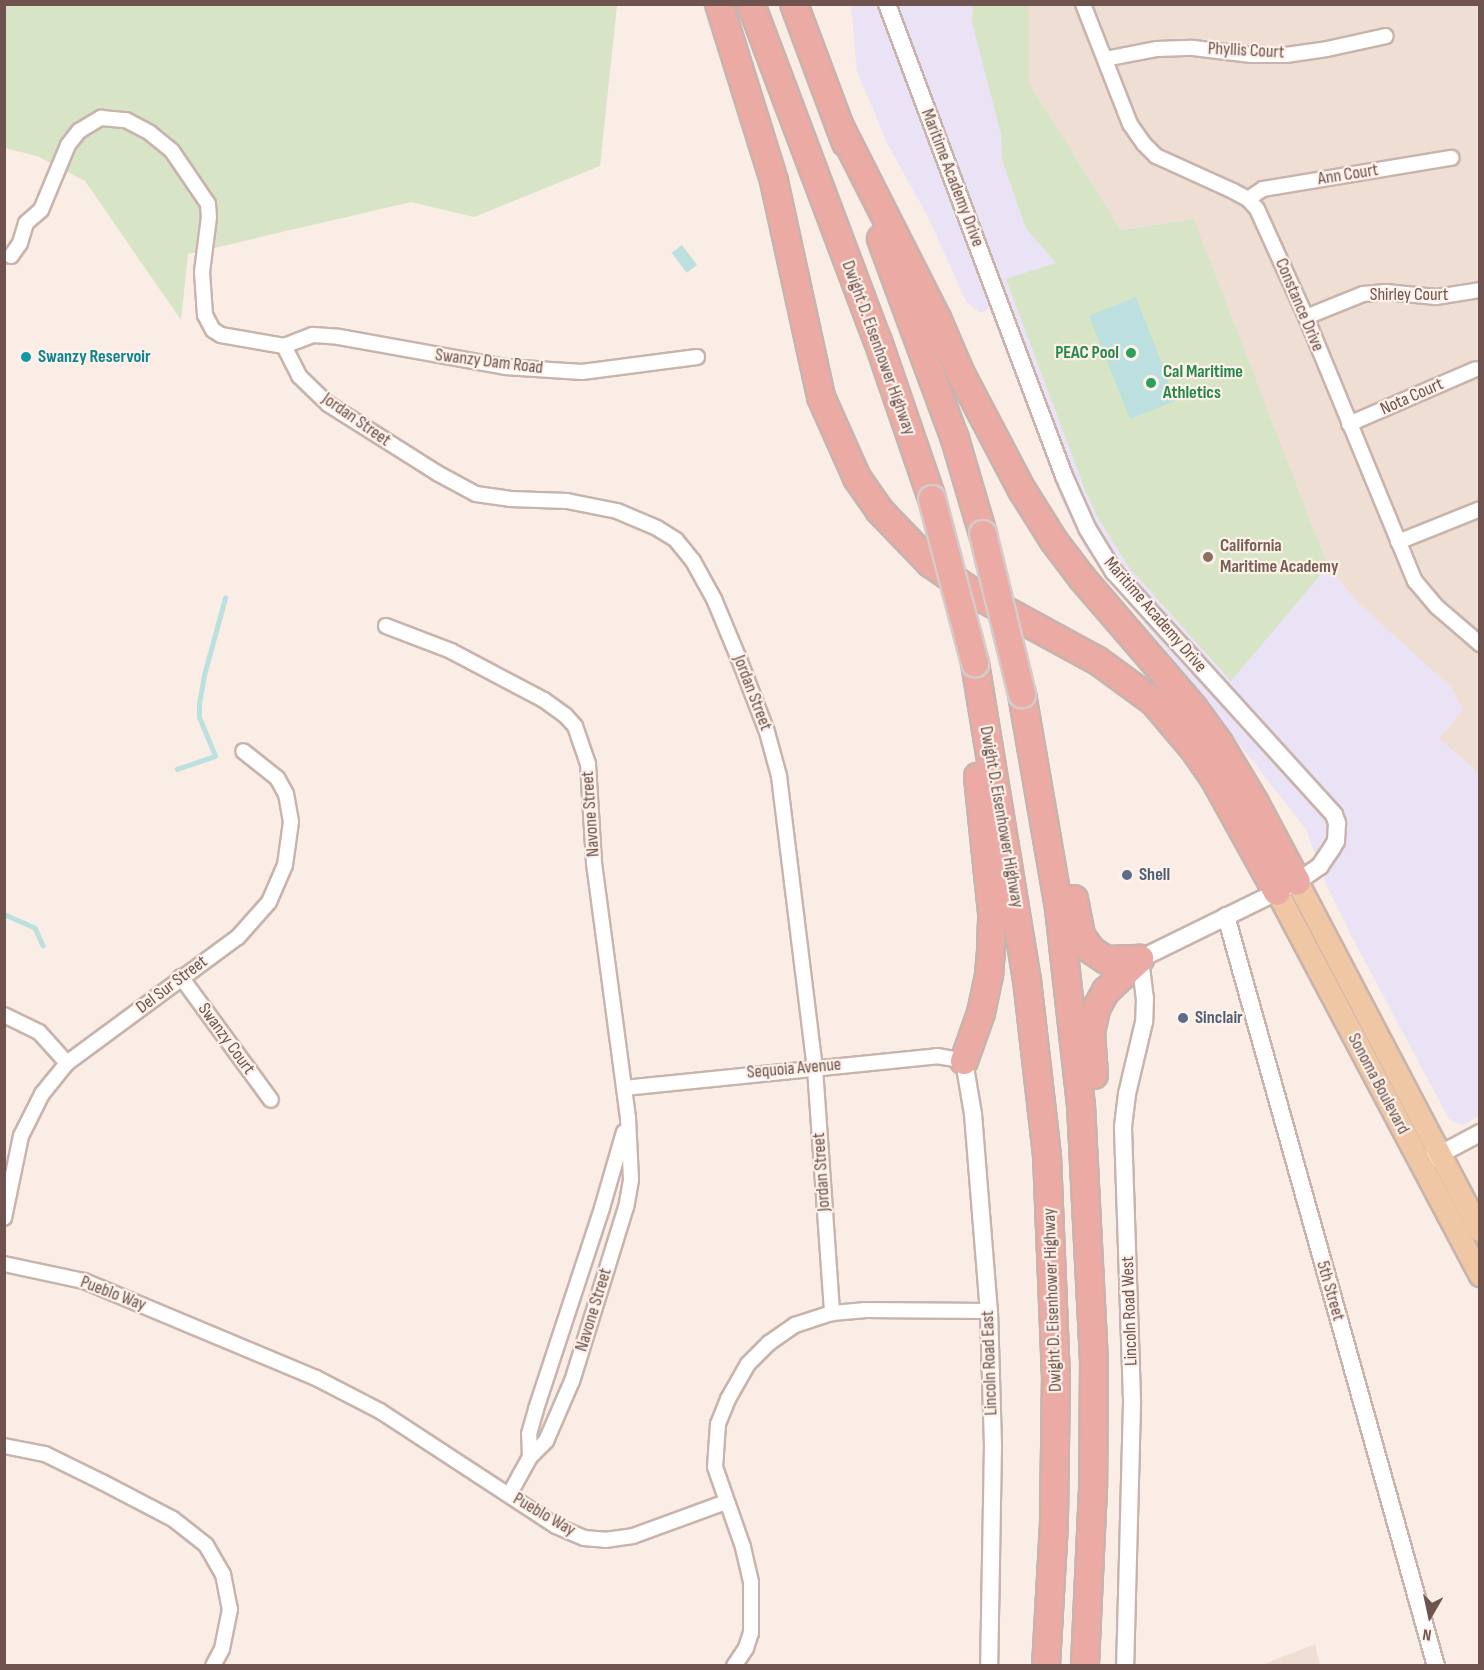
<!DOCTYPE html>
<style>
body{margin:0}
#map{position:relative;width:1484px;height:1670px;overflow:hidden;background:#f9ede5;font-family:"Sofia Sans Condensed",sans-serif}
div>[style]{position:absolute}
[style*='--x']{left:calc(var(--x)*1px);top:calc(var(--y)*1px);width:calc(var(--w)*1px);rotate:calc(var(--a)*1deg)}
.residential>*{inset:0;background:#efded4}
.education>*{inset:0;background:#eae2f5}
.green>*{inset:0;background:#d7e4c5}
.water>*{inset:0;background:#bce0df;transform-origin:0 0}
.stream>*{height:4.5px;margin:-2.25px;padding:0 2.25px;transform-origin:2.25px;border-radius:2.25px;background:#bce0df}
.roads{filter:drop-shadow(2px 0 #c8b4ad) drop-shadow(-2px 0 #c8b4ad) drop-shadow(0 2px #c8b4ad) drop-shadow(0 -2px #c8b4ad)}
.minor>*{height:14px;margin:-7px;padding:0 7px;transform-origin:7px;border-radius:7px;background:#fff}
.tertiary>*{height:16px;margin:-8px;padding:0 8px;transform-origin:8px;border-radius:8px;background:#fff}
.primary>*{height:21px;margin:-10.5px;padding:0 10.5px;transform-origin:10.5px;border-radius:10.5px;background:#efc7a5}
.motorway>*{height:26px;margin:-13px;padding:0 13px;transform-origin:13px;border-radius:13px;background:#ebaaa3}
.bridges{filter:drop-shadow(2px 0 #d4cbca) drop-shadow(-2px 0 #d4cbca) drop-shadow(0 2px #d4cbca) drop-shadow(0 -2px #d4cbca)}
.motorway-bridge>*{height:26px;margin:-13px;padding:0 13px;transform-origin:13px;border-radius:13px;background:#ebaaa3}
.dots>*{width:16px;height:16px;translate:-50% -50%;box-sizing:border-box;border:3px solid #fcf2ea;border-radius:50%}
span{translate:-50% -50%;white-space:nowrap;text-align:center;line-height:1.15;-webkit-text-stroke:4.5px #fcf2ea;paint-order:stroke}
.street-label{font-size:18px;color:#6e534e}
.leisure-label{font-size:18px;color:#27864d;font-weight:700}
.right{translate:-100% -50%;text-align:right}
.left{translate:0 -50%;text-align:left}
.culture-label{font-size:18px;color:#0d838f;font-weight:700}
.education-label{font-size:18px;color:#785e54;font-weight:700}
.service-label{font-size:18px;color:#4e5e75;font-weight:700}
.frame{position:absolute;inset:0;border:6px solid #6e534e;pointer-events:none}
.north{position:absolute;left:1400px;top:1586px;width:60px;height:60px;-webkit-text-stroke:4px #fcf2ea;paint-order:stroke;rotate:189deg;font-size:16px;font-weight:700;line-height:24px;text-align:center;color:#6e534e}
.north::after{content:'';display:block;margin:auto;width:21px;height:27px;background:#6e534e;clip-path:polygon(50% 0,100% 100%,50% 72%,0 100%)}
</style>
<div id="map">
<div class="residential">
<i style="clip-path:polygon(1029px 5px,1479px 5px,1479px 773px,1439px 739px,1463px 709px,1356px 601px,1328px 566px,1194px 219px,1121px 230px,1029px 83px)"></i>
<i style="clip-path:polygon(1315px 1644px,1320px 1665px,1262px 1665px)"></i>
</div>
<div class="education">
<i style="clip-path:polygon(851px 5px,1029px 5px,1029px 83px,1121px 229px,1194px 219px,1328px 566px,1356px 601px,1451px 687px,1463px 709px,1439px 739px,1479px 773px,1479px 1116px,1463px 1125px,1449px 1119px,1352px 937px,1326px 884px,1306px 829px,1085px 548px,1062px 501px,989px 307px,985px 312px,979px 312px,967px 303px,927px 215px,887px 143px,857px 71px)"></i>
</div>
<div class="green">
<i style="clip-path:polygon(4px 5px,617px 5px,600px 166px,474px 217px,411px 202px,188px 254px,181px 320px,85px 181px,37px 156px,5px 148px)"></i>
<i style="clip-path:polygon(973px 5px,1029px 5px,1029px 83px,1121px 230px,1194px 219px,1328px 566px,1231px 681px,1128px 566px,1096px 514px,1084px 487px,1006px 279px,1056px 263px,1026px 228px,1002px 160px,1001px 134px,972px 22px)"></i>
</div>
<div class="water">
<i style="left:682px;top:245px;width:25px;height:13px;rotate:53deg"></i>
<i style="clip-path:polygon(1136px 297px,1173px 393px,1182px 390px,1184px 397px,1130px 419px,1089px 316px)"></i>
</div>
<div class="stream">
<i style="--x:177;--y:769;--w:40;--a:-18.9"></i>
<i style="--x:215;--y:756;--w:42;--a:-112.3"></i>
<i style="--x:199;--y:717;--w:13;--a:-90"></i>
<i style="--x:199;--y:704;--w:29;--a:-80"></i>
<i style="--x:204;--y:675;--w:80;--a:-74.7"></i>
<i style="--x:4;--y:914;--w:34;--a:24"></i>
<i style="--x:35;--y:928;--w:19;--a:65"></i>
</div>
<div class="roads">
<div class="minor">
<i style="--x:1083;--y:4;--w:129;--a:68.6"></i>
<i style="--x:1130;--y:124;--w:24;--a:55"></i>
<i style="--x:1144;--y:144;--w:17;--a:45"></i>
<i style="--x:1156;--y:156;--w:85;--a:24.4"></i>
<i style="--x:1233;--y:191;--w:17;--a:28"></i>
<i style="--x:1248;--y:199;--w:13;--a:48"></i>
<i style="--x:1257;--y:209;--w:119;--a:65.6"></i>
<i style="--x:1306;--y:317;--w:286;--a:67.6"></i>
<i style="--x:1415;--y:581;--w:34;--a:50"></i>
<i style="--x:1437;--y:607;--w:57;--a:40.7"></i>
<i style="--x:1105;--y:59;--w:53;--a:-10.9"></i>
<i style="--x:1157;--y:49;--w:36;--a:-2"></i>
<i style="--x:1193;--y:48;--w:59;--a:6.8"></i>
<i style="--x:1252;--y:55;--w:34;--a:0"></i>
<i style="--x:1286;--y:55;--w:41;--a:-8.3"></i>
<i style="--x:1327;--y:49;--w:60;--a:-12.4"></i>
<i style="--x:1248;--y:199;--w:18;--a:-34"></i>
<i style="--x:1263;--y:189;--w:191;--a:-9.4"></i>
<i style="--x:11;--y:256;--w:16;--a:-55"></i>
<i style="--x:20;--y:243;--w:21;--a:-73"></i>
<i style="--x:26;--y:223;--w:20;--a:-41"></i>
<i style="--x:41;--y:210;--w:70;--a:-67.4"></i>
<i style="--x:68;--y:145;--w:18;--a:-52"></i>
<i style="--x:79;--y:131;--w:26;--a:-31"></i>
<i style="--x:101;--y:118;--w:25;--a:5"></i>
<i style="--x:126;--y:120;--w:27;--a:28"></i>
<i style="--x:150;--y:133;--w:28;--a:39"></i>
<i style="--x:172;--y:151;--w:64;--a:55.8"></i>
<i style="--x:208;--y:204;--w:13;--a:86"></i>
<i style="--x:209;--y:217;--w:55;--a:97.3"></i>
<i style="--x:202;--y:272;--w:43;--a:86"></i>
<i style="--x:205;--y:315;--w:17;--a:62"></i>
<i style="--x:213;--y:330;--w:9;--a:32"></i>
<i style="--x:221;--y:335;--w:64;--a:9.9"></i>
<i style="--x:1306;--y:317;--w:61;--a:-22"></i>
<i style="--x:1363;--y:294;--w:23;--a:-5"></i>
<i style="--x:1386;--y:292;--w:50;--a:5.7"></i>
<i style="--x:1436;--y:297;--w:45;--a:-9"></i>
<i style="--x:284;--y:346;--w:34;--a:63"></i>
<i style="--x:299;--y:376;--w:40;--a:44"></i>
<i style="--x:328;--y:404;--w:129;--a:32.3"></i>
<i style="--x:437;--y:473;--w:44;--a:28.3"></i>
<i style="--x:476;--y:494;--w:34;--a:8"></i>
<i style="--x:510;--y:499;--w:57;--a:2"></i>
<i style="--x:567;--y:501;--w:51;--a:11.3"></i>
<i style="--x:617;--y:511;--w:43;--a:23"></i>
<i style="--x:657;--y:528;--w:22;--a:32"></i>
<i style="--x:676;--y:540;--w:27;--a:51"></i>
<i style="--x:693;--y:561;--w:43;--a:61.1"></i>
<i style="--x:714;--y:599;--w:65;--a:67.4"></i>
<i style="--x:739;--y:659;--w:78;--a:69"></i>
<i style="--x:767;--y:732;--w:46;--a:74.7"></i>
<i style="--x:779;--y:776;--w:294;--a:83"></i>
<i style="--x:815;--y:1068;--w:246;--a:86"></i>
<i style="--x:284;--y:346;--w:31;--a:-21"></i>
<i style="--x:313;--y:335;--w:26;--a:4"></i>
<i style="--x:339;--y:337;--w:169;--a:10.2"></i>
<i style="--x:505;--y:367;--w:77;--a:3.7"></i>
<i style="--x:582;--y:372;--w:116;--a:-7.4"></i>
<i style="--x:1349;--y:424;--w:138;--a:-23.4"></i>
<i style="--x:1398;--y:542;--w:88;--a:-21.9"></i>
<i style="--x:386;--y:626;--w:70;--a:21"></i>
<i style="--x:451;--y:651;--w:105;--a:27.8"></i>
<i style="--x:544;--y:700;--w:26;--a:36"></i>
<i style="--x:565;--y:715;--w:15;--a:48"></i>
<i style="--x:575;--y:726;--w:40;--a:71.1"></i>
<i style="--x:588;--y:764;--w:99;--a:86.5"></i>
<i style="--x:594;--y:863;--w:257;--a:82.4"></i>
<i style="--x:628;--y:1118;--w:62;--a:87.2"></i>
<i style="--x:631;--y:1180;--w:27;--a:100"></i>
<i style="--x:626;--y:1207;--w:182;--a:107.2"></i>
<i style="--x:572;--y:1381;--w:65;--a:113.4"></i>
<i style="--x:546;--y:1441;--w:23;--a:135"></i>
<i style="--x:530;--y:1457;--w:43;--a:118.9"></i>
<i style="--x:181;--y:977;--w:152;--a:53.8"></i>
<i style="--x:4;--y:1015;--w:39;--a:26"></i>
<i style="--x:39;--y:1032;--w:42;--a:47.9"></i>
<i style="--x:624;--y:1088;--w:315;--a:-5.8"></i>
<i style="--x:937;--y:1056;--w:27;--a:10"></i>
<i style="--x:4;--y:1218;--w:84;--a:-78.3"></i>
<i style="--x:21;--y:1136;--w:47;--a:-63.4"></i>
<i style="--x:42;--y:1094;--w:40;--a:-51"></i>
<i style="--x:67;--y:1063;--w:212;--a:-36.4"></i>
<i style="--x:238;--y:937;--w:47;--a:-48.5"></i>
<i style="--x:269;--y:902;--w:40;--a:-66.6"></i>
<i style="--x:285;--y:865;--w:43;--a:-82.1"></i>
<i style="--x:291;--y:822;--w:28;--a:-100"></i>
<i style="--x:286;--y:794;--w:18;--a:-119"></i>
<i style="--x:277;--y:778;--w:43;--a:-141.5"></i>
<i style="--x:4;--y:1264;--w:82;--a:12"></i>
<i style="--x:84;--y:1281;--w:251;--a:22.7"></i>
<i style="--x:316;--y:1378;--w:72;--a:27.3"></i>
<i style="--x:380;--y:1411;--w:210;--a:33.2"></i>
<i style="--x:556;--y:1526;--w:30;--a:23"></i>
<i style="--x:584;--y:1538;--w:21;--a:5"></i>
<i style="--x:605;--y:1540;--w:28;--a:-8"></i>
<i style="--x:633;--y:1536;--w:99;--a:-20.1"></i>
<i style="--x:4;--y:1446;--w:42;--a:11"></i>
<i style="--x:45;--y:1454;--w:64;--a:26.2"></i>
<i style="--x:102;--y:1482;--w:80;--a:27.5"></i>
<i style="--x:173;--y:1519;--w:42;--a:38.2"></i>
<i style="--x:206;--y:1545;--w:34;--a:60"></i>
<i style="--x:223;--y:1574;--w:36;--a:79"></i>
<i style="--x:230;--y:1609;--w:41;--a:101.3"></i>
<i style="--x:222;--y:1649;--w:19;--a:118"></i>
<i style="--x:530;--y:1457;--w:23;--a:-92"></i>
<i style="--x:529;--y:1434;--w:26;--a:-74"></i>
<i style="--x:536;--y:1409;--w:212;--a:-71.8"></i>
<i style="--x:602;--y:1208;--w:79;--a:-73.9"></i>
<i style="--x:734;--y:1666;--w:22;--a:-56"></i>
<i style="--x:746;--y:1648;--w:16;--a:-72"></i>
<i style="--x:751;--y:1633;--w:51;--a:-90"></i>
<i style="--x:751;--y:1582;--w:36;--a:-103"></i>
<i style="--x:743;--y:1547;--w:85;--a:-109.3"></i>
<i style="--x:715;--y:1467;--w:43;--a:-86"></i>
<i style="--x:718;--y:1424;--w:27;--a:-68"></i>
<i style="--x:728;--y:1399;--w:40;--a:-60.3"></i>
<i style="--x:748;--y:1364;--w:30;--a:-45"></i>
<i style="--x:769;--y:1343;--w:32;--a:-35"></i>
<i style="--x:795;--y:1325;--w:39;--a:-18"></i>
<i style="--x:832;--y:1313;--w:32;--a:-5"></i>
<i style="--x:864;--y:1310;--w:125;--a:0.5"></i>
</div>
<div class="tertiary">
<i style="--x:887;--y:4;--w:504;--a:69.44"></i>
<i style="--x:1064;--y:476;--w:57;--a:66.1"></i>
<i style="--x:1087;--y:528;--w:52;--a:58.5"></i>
<i style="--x:1114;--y:572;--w:328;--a:47.8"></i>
<i style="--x:1334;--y:815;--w:9;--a:69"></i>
<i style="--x:1337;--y:823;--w:18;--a:93"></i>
<i style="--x:1336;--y:841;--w:8;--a:120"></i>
<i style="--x:1332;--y:848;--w:22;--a:124"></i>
<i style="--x:1320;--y:866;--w:28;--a:145"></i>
<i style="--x:1297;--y:882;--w:175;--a:153.9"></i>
<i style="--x:1140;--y:959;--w:39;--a:83"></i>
<i style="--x:1145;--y:998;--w:24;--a:92"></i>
<i style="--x:1144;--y:1022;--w:74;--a:103.3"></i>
<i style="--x:1127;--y:1094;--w:34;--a:97"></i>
<i style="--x:1123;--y:1128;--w:276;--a:88.1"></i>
<i style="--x:1132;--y:1404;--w:262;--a:91.5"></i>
<i style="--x:1226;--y:916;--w:779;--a:74.36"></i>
<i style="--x:964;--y:1061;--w:54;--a:80.4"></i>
<i style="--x:973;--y:1114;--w:198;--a:85.4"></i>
<i style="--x:989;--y:1311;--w:134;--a:88.3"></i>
<i style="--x:993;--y:1445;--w:221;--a:91"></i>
<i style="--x:1429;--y:1160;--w:58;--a:-27.9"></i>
</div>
<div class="primary">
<i style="--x:1297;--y:882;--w:394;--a:62.3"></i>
<i style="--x:1277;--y:892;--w:434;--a:62.1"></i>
</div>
<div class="motorway">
<i style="--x:719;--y:4;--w:185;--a:72.7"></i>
<i style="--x:774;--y:181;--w:221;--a:77.7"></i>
<i style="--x:821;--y:397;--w:89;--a:66"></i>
<i style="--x:857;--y:478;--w:39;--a:55"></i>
<i style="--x:879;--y:510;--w:74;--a:46.1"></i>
<i style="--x:930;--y:563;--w:55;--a:34.6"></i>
<i style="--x:975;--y:594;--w:140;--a:28.6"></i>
<i style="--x:1098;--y:661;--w:69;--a:36.2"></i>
<i style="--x:1154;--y:702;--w:60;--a:49.7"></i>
<i style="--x:1193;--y:748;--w:37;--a:55"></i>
<i style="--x:1214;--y:778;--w:130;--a:61.1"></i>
<i style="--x:751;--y:4;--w:360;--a:69.4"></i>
<i style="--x:878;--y:341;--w:167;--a:71.1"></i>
<i style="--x:794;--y:4;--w:148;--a:69.5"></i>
<i style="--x:840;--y:127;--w:214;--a:63.1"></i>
<i style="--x:937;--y:318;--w:61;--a:66.8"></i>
<i style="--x:961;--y:374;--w:131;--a:62.3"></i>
<i style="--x:1022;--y:490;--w:60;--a:57.9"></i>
<i style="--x:1054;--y:541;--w:46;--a:52.9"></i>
<i style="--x:1082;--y:578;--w:170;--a:49.3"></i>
<i style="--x:1193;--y:707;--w:44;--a:54.2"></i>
<i style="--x:1219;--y:743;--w:70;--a:59"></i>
<i style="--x:1255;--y:803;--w:89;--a:62"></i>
<i style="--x:881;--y:239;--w:213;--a:69.7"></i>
<i style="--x:955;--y:439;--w:99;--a:73.6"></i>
<i style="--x:975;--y:663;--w:321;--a:80.7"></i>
<i style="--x:1027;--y:980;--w:176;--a:83.5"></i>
<i style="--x:1047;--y:1155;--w:220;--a:87.7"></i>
<i style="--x:1056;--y:1375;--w:148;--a:90.8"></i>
<i style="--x:1054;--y:1523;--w:143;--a:93.2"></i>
<i style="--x:1022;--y:694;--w:218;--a:80.2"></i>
<i style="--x:1059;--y:909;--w:197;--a:83.6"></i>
<i style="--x:1081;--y:1105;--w:255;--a:87.1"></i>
<i style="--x:1094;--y:1360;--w:128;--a:90.4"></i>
<i style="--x:1093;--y:1488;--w:178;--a:92.6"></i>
<i style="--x:1074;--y:899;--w:38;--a:79"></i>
<i style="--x:1081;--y:936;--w:17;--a:54"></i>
<i style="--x:1091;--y:950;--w:18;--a:34"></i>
<i style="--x:1106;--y:960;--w:34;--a:-2"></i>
<i style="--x:964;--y:1061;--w:51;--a:-70.5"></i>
<i style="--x:981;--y:1013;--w:40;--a:-78"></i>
<i style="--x:989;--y:974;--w:25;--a:-85"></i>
<i style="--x:991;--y:949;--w:36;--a:-88"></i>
<i style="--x:992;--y:913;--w:137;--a:-95.9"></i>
<i style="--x:1094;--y:1075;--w:43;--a:-94"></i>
<i style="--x:1091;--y:1032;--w:26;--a:-77"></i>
<i style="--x:1097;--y:1007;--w:18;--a:-61"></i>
<i style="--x:1106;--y:991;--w:47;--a:-43.3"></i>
</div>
</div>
<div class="bridges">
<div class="motorway-bridge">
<i style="--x:932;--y:499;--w:170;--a:75.3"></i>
<i style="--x:983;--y:534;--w:165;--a:76.3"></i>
</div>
</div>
<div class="dots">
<i style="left:1131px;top:353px;background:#2e9e5b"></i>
<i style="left:26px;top:357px;background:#0f9aa8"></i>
<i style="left:1151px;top:383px;background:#2e9e5b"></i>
<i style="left:1208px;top:557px;background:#8d6e63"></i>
<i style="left:1127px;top:875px;background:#5c6f8a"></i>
<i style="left:1183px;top:1018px;background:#5c6f8a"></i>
</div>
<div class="street-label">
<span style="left:1246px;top:51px;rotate:3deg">Phyllis Court</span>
<span style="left:1348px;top:175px;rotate:-9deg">Ann Court</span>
<span style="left:952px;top:178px;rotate:69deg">Maritime Academy Drive</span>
<span style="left:1409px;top:295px">Shirley Court</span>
<span style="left:1299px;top:305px;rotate:67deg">Constance Drive</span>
<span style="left:878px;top:348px;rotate:70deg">Dwight D. Eisenhower Highway</span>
<span style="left:489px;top:362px;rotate:7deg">Swanzy Dam Road</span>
<span style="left:1412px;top:397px;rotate:-24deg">Nota Court</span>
<span style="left:356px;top:420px;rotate:35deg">Jordan Street</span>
<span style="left:1155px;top:615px;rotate:49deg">Maritime Academy Drive</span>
<span style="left:752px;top:693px;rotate:69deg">Jordan Street</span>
<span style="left:591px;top:814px;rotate:-94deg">Navone Street</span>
<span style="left:1001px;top:817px;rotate:80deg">Dwight D. Eisenhower Highway</span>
<span style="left:172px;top:985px;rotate:-37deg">Del Sur Street</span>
<span style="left:226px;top:1039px;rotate:54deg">Swanzy Court</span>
<span style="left:794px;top:1069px;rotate:-5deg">Sequoia Avenue</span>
<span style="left:1378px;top:1084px;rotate:62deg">Sonoma Boulevard</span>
<span style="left:822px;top:1172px;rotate:-94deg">Jordan Street</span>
<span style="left:1330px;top:1291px;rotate:74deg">5th Street</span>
<span style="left:113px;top:1294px;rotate:21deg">Pueblo Way</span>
<span style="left:1053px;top:1300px;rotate:-92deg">Dwight D. Eisenhower Highway</span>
<span style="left:594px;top:1310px;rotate:-73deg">Navone Street</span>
<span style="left:1130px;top:1311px;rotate:-92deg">Lincoln Road West</span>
<span style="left:990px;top:1363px;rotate:-92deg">Lincoln Road East</span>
<span style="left:544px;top:1515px;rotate:30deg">Pueblo Way</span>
</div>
<div class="leisure-label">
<span class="right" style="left:1119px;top:353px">PEAC Pool</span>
<span class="left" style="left:1163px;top:383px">Cal Maritime<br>Athletics</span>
</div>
<div class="culture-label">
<span class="left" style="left:38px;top:357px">Swanzy Reservoir</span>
</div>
<div class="education-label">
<span class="left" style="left:1220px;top:557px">California<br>Maritime Academy</span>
</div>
<div class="service-label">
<span class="left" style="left:1139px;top:875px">Shell</span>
<span class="left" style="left:1195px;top:1018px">Sinclair</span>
</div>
<div class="frame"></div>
<div class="north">N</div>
</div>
